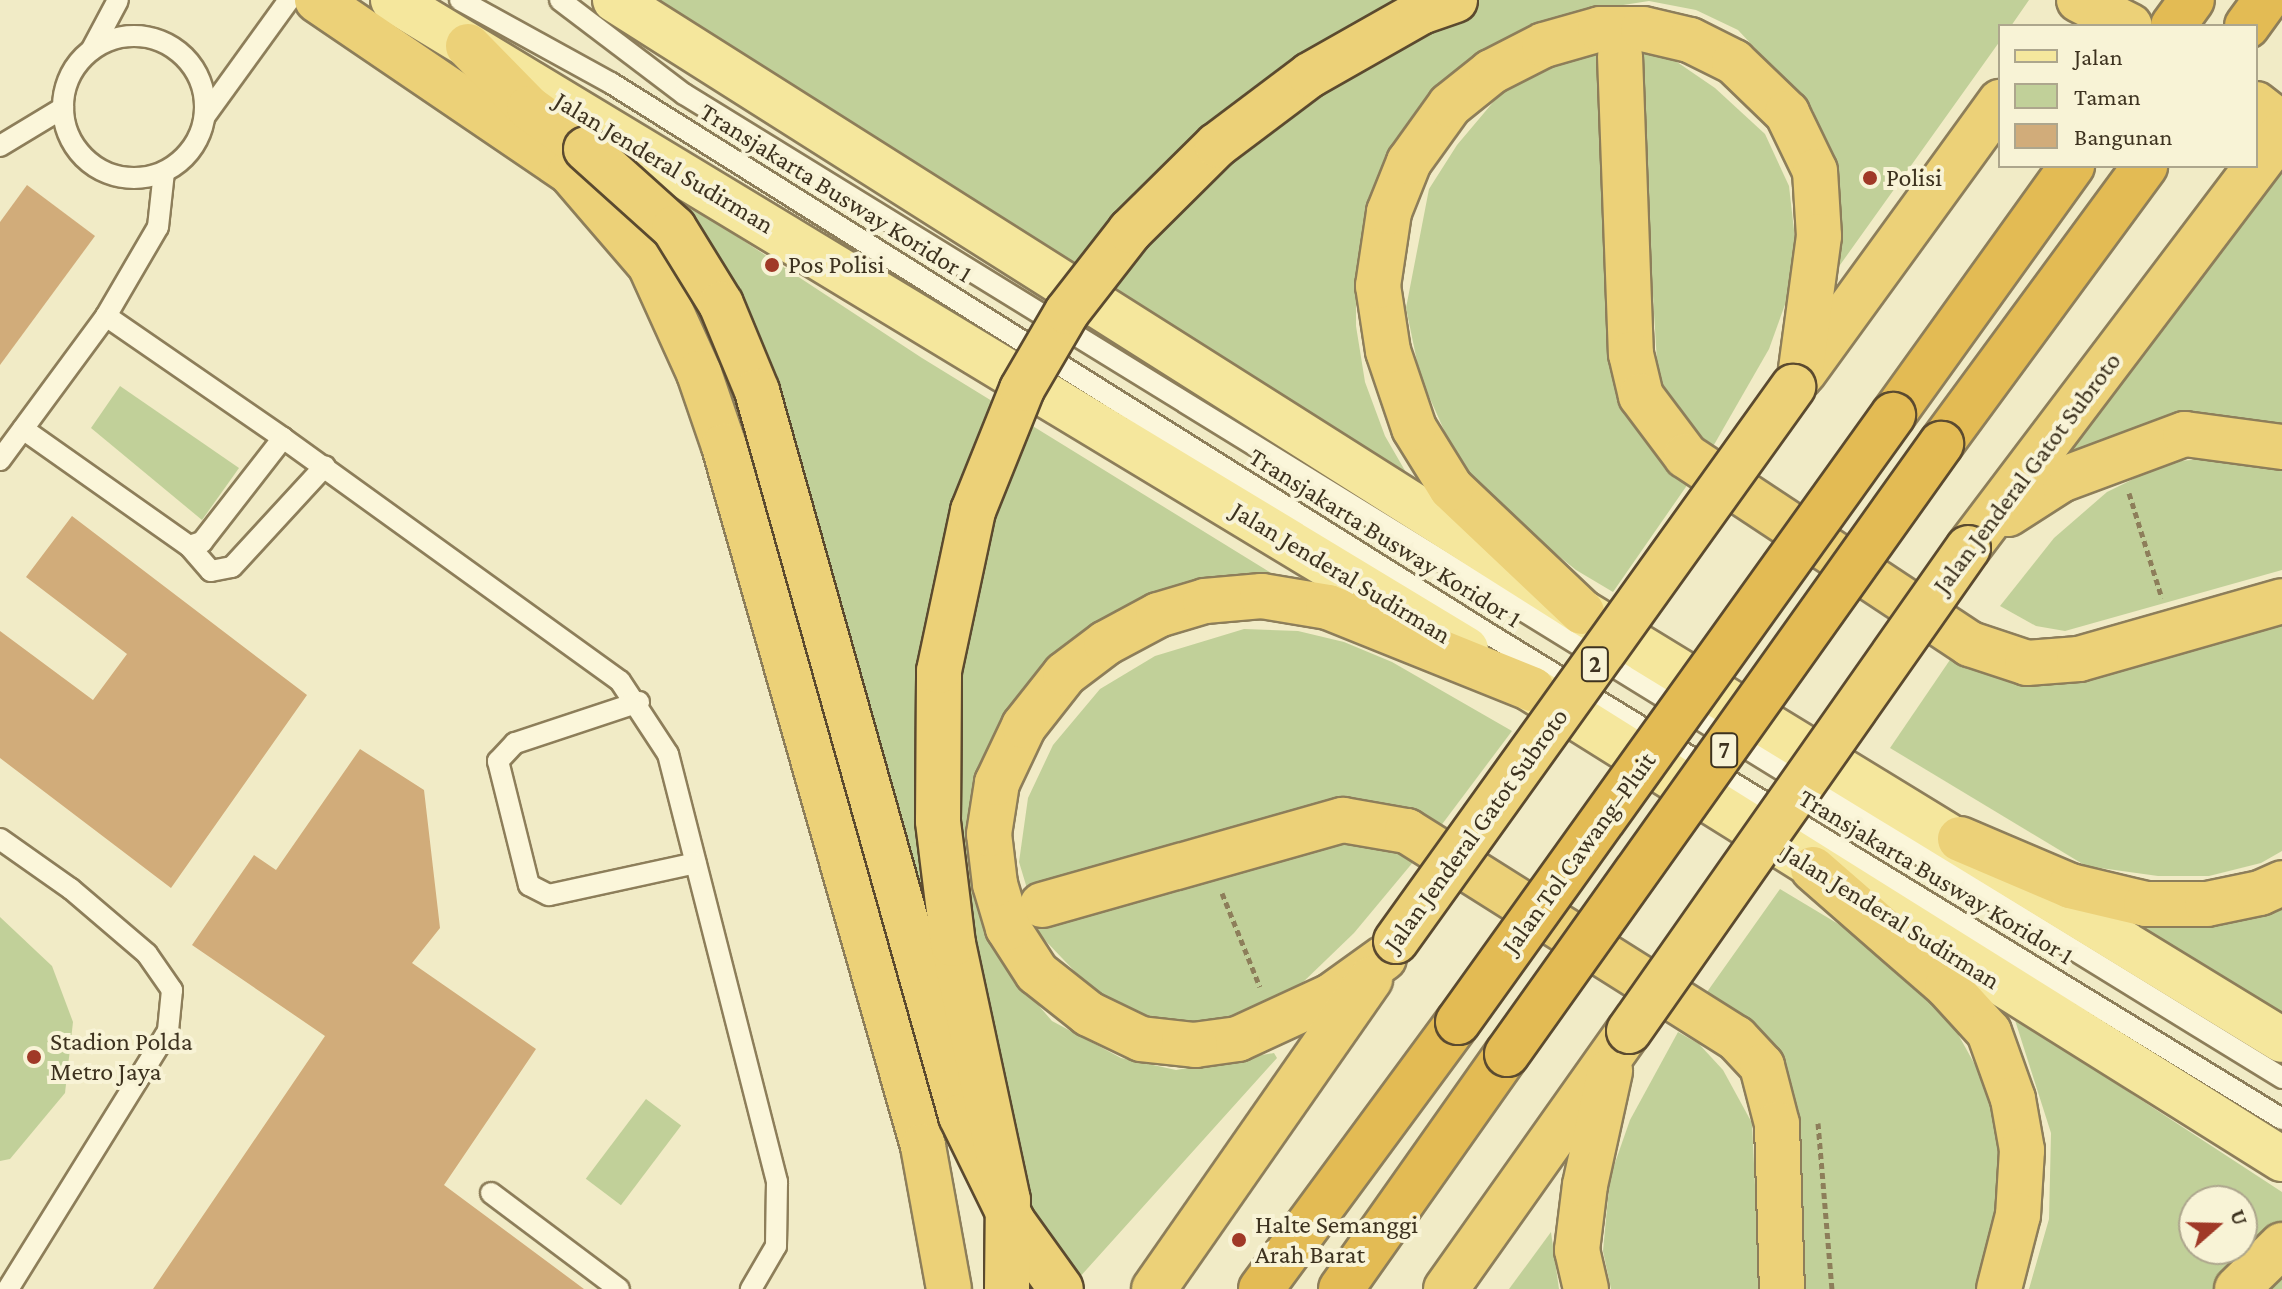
<!DOCTYPE html>
<meta charset="utf-8">
<style>
body{margin:0}
#map{position:relative;width:2282px;height:1289px;overflow:hidden;background:#f1ebc6;font-family:"Crimson Pro",serif}
div>[style]{position:absolute}
[style*='--x']{left:calc(var(--x)*1px);top:calc(var(--y)*1px);width:calc(var(--w)*1px);rotate:calc(var(--a)*1deg)}
.green>*{inset:0;background:#c1d099;transform-origin:0 0}
.building>*{inset:0;background:#d1ac7a}
.path>*{height:5px;margin-top:-2.5px;transform-origin:0;background:repeating-linear-gradient(90deg,#8d7e5a 0 6px,transparent 0 10px)}
.roads{filter:drop-shadow(2px 0 #8d7e5a) drop-shadow(-2px 0 #8d7e5a) drop-shadow(0 2px #8d7e5a) drop-shadow(0 -2px #8d7e5a)}
.service>*{height:20px;margin:-10px;padding:0 10px;transform-origin:10px;border-radius:10px;background:#fbf6da}
.service>.ring{margin:-10px;padding:0;box-sizing:content-box;background:none;border:20px solid #fbf6da;border-radius:50%}
.primary>*{height:44px;margin:-22px;padding:0 22px;transform-origin:22px;border-radius:22px;background:#f5e79d}
.trunk>*{height:44px;margin:-22px;padding:0 22px;transform-origin:22px;border-radius:22px;background:#ecd178}
.motorway>*{height:44px;margin:-22px;padding:0 22px;transform-origin:22px;border-radius:22px;background:#e3bb54}
.bridges{filter:drop-shadow(2px 0 #5b4a2f) drop-shadow(-2px 0 #5b4a2f) drop-shadow(0 2px #5b4a2f) drop-shadow(0 -2px #5b4a2f)}
.trunk-bridge>*{height:44px;margin:-22px;padding:0 22px;transform-origin:22px;border-radius:22px;background:#ecd178}
.motorway-bridge>*{height:44px;margin:-22px;padding:0 22px;transform-origin:22px;border-radius:22px;background:#e3bb54}
.dots>*{width:22px;height:22px;translate:-50% -50%;box-sizing:border-box;border:4px solid #f8f3d6;border-radius:50%}
span{translate:-50% -50%;white-space:nowrap;text-align:center;line-height:1.15;-webkit-text-stroke:8px #f8f3d6;paint-order:stroke}
.shield-label span{padding:2px 6px;background:#f8f3d6;border:2px solid;border-radius:6px;-webkit-text-stroke-width:0}
.shield-label{font-size:24px;color:#3d321f;font-weight:700}
.street-label{font-size:26px;color:#3d321f}
.poi-label{font-size:26px;color:#3d321f}
.left{translate:0 -50%;text-align:left}
.legend{position:absolute;left:1998px;top:24px;width:260px;height:144px;box-sizing:border-box;background:#f8f3d6;border:2px solid #ada68d;margin:0;padding:10px 14px;list-style:none;font-size:24px;color:#3d321f}
.legend li{display:flex;align-items:center;gap:16px;height:40px}
.legend b{width:40px;border:2px solid #ada68d}
.north{position:absolute;left:2178px;top:1185px;width:80px;height:80px;box-sizing:border-box;background:#f8f3d6;border:2px solid #ada68d;border-radius:50%;rotate:70deg;font-size:22px;font-weight:700;line-height:32px;text-align:center;color:#3d321f}
.north::after{content:'';display:block;margin:auto;width:28px;height:36px;background:#a03927;clip-path:polygon(50% 0,100% 100%,50% 72%,0 100%)}
</style>
<div id="map">
<div class="green">
<i style="clip-path:polygon(659px 0,2029px 0,2011px 26px,2000px 26px,2000px 41px,1840px 265px,1837px 180px,1813px 110px,1738px 30px,1696px 10px,1649px 1px,1565px 14px,1503px 41px,1430px 98px,1369px 204px,1356px 274px,1356px 326px,1365px 382px,1385px 436px,1415px 488px)"></i>
<i style="clip-path:polygon(1598px 47px,1620px 367px,1690px 481px,1613px 592px,1576px 570px,1467px 482px,1420px 376px,1406px 308px,1429px 189px,1457px 145px,1500px 94px,1545px 62px)"></i>
<i style="clip-path:polygon(1638px 50px,1677px 62px,1715px 88px,1765px 134px,1789px 186px,1795px 239px,1787px 299px,1769px 349px,1711px 450px,1666px 397px,1657px 362px)"></i>
<i style="clip-path:polygon(506px 85px,922px 358px,1281px 579px,1218px 588px,993px 743px,1026px 991px,1052px 1021px,1121px 1058px,1176px 1070px,1274px 1053px,1277px 1058px,1069px 1289px,1007px 1289px,1008px 1211px,721px 304px)"></i>
<i style="clip-path:polygon(2282px 133px,2282px 447px,2234px 437px,1984px 530px)"></i>
<i style="clip-path:polygon(120px 386px,239px 468px,202px 520px,91px 428px)"></i>
<i style="clip-path:polygon(2237px 456px,2282px 470px,2282px 570px,2065px 631px,2036px 626px,2000px 606px,2054px 538px,2107px 492px,2168px 462px)"></i>
<i style="clip-path:polygon(2282px 615px,2282px 851px,2261px 863px,2209px 876px,2158px 876px,2086px 866px,1890px 748px,1956px 651px)"></i>
<i style="clip-path:polygon(1244px 629px,1298px 631px,1344px 642px,1392px 662px,1512px 731px,1434px 835px,1414px 823px,1029px 895px,1019px 862px,1028px 798px,1053px 745px,1100px 689px,1155px 656px)"></i>
<i style="clip-path:polygon(1330px 839px,1390px 845px,1414px 861px,1354px 933px,1299px 986px,1256px 1015px,1214px 1025px,1163px 1022px,1103px 1001px,1040px 935px,1036px 922px)"></i>
<i style="clip-path:polygon(2282px 883px,2282px 1040px,2119px 940px,2148px 905px)"></i>
<i style="clip-path:polygon(1780px 889px,1895px 958px,1944px 1009px,1979px 1072px,2005px 1133px,2007px 1197px,1984px 1289px,1800px 1289px,1788px 1111px,1702px 999px)"></i>
<i style="clip-path:polygon(0 917px,52px 966px,73px 1022px,65px 1093px,10px 1159px,0 1161px)"></i>
<i style="clip-path:polygon(evenodd,2014px 1017px,2282px 1192px,2282px 1289px,2029px 1289px,2049px 1219px,2051px 1133px,2014px 1017px,2194px 1201px,2242px 1201px,2242px 1249px,2194px 1249px,2194px 1201px)"></i>
<i style="clip-path:polygon(1678px 1032px,1699px 1044px,1723px 1070px,1752px 1123px,1760px 1289px,1611px 1289px,1603px 1251px,1610px 1177px,1630px 1120px)"></i>
<i style="left:646px;top:1099px;width:44px;height:100px;rotate:37deg"></i>
<i style="clip-path:polygon(1551px 1232px,1559px 1289px,1509px 1289px)"></i>
</div>
<div class="building">
<i style="clip-path:polygon(27px 185px,95px 236px,0 365px,0 222px)"></i>
<i style="clip-path:polygon(72px 516px,307px 695px,171px 888px,0 758px,0 631px,93px 700px,127px 654px,26px 577px)"></i>
<i style="clip-path:polygon(360px 749px,424px 790px,440px 928px,412px 963px,536px 1049px,444px 1185px,584px 1289px,153px 1289px,325px 1036px,192px 945px,254px 855px,276px 870px)"></i>
</div>
<div class="path">
<i style="--x:2129;--y:493;--w:110;--a:72.6"></i>
<i style="--x:1222;--y:893;--w:101;--a:68"></i>
<i style="--x:1818;--y:1123;--w:167;--a:85.2"></i>
</div>
<div class="roads">
<div class="service">
<i style="--x:460;--y:0;--w:172;--a:28.8"></i>
<i style="--x:611;--y:83;--w:1040;--a:32.12"></i>
<i style="--x:1492;--y:636;--w:926;--a:31.44"></i>
<i style="--x:560;--y:0;--w:156;--a:37.2"></i>
<i style="--x:684;--y:94;--w:1877;--a:31.62"></i>
<i class="ring" style="left:63px;top:36px;width:122px;height:122px"></i>
<i style="--x:92;--y:49;--w:55;--a:-62"></i>
<i style="--x:205;--y:116;--w:143;--a:-54.1"></i>
<i style="--x:0;--y:146;--w:74;--a:-31.1"></i>
<i style="--x:23;--y:429;--w:203;--a:35.2"></i>
<i style="--x:189;--y:546;--w:14;--a:-17"></i>
<i style="--x:202;--y:542;--w:132;--a:-52.1"></i>
<i style="--x:283;--y:438;--w:215;--a:-145.4"></i>
<i style="--x:283;--y:438;--w:415;--a:35.8"></i>
<i style="--x:620;--y:681;--w:87;--a:56.7"></i>
<i style="--x:668;--y:754;--w:442;--a:75.7"></i>
<i style="--x:777;--y:1182;--w:64;--a:90.9"></i>
<i style="--x:776;--y:1246;--w:50;--a:120.2"></i>
<i style="--x:0;--y:460;--w:179;--a:-53.6"></i>
<i style="--x:106;--y:316;--w:103;--a:-59.7"></i>
<i style="--x:158;--y:227;--w:55;--a:-83.8"></i>
<i style="--x:189;--y:546;--w:33;--a:49"></i>
<i style="--x:211;--y:571;--w:21;--a:-11"></i>
<i style="--x:232;--y:567;--w:137;--a:-47.4"></i>
<i style="--x:639;--y:702;--w:131;--a:161.7"></i>
<i style="--x:515;--y:743;--w:25;--a:133"></i>
<i style="--x:498;--y:761;--w:128;--a:76"></i>
<i style="--x:529;--y:885;--w:22;--a:27"></i>
<i style="--x:549;--y:895;--w:150;--a:-12.3"></i>
<i style="--x:0;--y:839;--w:87;--a:35.2"></i>
<i style="--x:71;--y:889;--w:100;--a:40.5"></i>
<i style="--x:147;--y:954;--w:44;--a:55.2"></i>
<i style="--x:172;--y:990;--w:41;--a:95.6"></i>
<i style="--x:168;--y:1031;--w:304;--a:121.8"></i>
<i style="--x:491;--y:1193;--w:160;--a:36.9"></i>
</div>
<div class="primary">
<i style="--x:393;--y:0;--w:1254;--a:31.17"></i>
<i style="--x:615;--y:0;--w:1144;--a:32.33"></i>
<i style="--x:1582;--y:612;--w:820;--a:31.44"></i>
<i style="--x:1531;--y:689;--w:886;--a:32.04"></i>
</div>
<div class="trunk">
<i style="--x:317;--y:0;--w:306;--a:34.2"></i>
<i style="--x:570;--y:172;--w:123;--a:49.3"></i>
<i style="--x:650;--y:265;--w:119;--a:65.6"></i>
<i style="--x:699;--y:373;--w:77;--a:71.1"></i>
<i style="--x:724;--y:446;--w:728;--a:74.13"></i>
<i style="--x:923;--y:1146;--w:145;--a:79.7"></i>
<i style="--x:2079;--y:0;--w:57;--a:27"></i>
<i style="--x:468;--y:46;--w:87;--a:45.5"></i>
<i style="--x:529;--y:108;--w:70;--a:35.7"></i>
<i style="--x:1620;--y:56;--w:298;--a:87.9"></i>
<i style="--x:1631;--y:354;--w:43;--a:76.6"></i>
<i style="--x:1641;--y:396;--w:75;--a:53.1"></i>
<i style="--x:1686;--y:456;--w:341;--a:33.5"></i>
<i style="--x:1970;--y:644;--w:60;--a:18.4"></i>
<i style="--x:2027;--y:663;--w:52;--a:-4.4"></i>
<i style="--x:2079;--y:659;--w:211;--a:-15.9"></i>
<i style="--x:2256;--y:104;--w:33;--a:38"></i>
<i style="--x:1804;--y:372;--w:334;--a:-54"></i>
<i style="--x:2008;--y:514;--w:63;--a:-32.7"></i>
<i style="--x:2061;--y:480;--w:132;--a:-20.4"></i>
<i style="--x:2185;--y:434;--w:98;--a:7.6"></i>
<i style="--x:1968;--y:548;--w:520;--a:-52.89"></i>
<i style="--x:1582;--y:612;--w:180;--a:-136.6"></i>
<i style="--x:1451;--y:488;--w:70;--a:-121.7"></i>
<i style="--x:1414;--y:428;--w:81;--a:-108.7"></i>
<i style="--x:1388;--y:351;--w:66;--a:-98.7"></i>
<i style="--x:1378;--y:286;--w:75;--a:-81.5"></i>
<i style="--x:1389;--y:212;--w:54;--a:-68.2"></i>
<i style="--x:1409;--y:162;--w:70;--a:-54.3"></i>
<i style="--x:1450;--y:105;--w:53;--a:-38.8"></i>
<i style="--x:1491;--y:72;--w:59;--a:-27"></i>
<i style="--x:1544;--y:45;--w:58;--a:-15.9"></i>
<i style="--x:1600;--y:29;--w:43;--a:0"></i>
<i style="--x:1643;--y:29;--w:48;--a:13.2"></i>
<i style="--x:1690;--y:40;--w:49;--a:26.6"></i>
<i style="--x:1734;--y:62;--w:74;--a:43.9"></i>
<i style="--x:1787;--y:113;--w:64;--a:64.2"></i>
<i style="--x:1815;--y:171;--w:65;--a:86.5"></i>
<i style="--x:1819;--y:236;--w:142;--a:97.7"></i>
<i style="--x:1960;--y:839;--w:120;--a:23.1"></i>
<i style="--x:2070;--y:886;--w:78;--a:13.3"></i>
<i style="--x:2146;--y:904;--w:61;--a:0"></i>
<i style="--x:2207;--y:904;--w:54;--a:-11.7"></i>
<i style="--x:2260;--y:893;--w:24;--a:-24"></i>
<i style="--x:1813;--y:869;--w:178;--a:41.1"></i>
<i style="--x:1947;--y:986;--w:62;--a:47.6"></i>
<i style="--x:1989;--y:1032;--w:71;--a:70.3"></i>
<i style="--x:2013;--y:1099;--w:52;--a:80"></i>
<i style="--x:2022;--y:1150;--w:65;--a:93.5"></i>
<i style="--x:2018;--y:1215;--w:76;--a:104.4"></i>
<i style="--x:1042;--y:905;--w:313;--a:-15.8"></i>
<i style="--x:1343;--y:820;--w:65;--a:9.8"></i>
<i style="--x:1407;--y:831;--w:389;--a:32.2"></i>
<i style="--x:1736;--y:1038;--w:38;--a:47"></i>
<i style="--x:1762;--y:1066;--w:60;--a:75.5"></i>
<i style="--x:1777;--y:1124;--w:165;--a:88.3"></i>
<i style="--x:1384;--y:958;--w:65;--a:144.4"></i>
<i style="--x:1331;--y:996;--w:102;--a:155.2"></i>
<i style="--x:1238;--y:1039;--w:43;--a:172.1"></i>
<i style="--x:1195;--y:1045;--w:54;--a:-173.7"></i>
<i style="--x:1141;--y:1039;--w:58;--a:-154.3"></i>
<i style="--x:1089;--y:1014;--w:66;--a:-141.7"></i>
<i style="--x:1037;--y:973;--w:54;--a:-122.8"></i>
<i style="--x:1008;--y:928;--w:46;--a:-106.5"></i>
<i style="--x:995;--y:884;--w:50;--a:-96.8"></i>
<i style="--x:989;--y:834;--w:52;--a:-81.1"></i>
<i style="--x:997;--y:783;--w:63;--a:-64.7"></i>
<i style="--x:1024;--y:726;--w:66;--a:-51.7"></i>
<i style="--x:1065;--y:674;--w:51;--a:-37.1"></i>
<i style="--x:1106;--y:643;--w:59;--a:-28.3"></i>
<i style="--x:1158;--y:615;--w:49;--a:-16.6"></i>
<i style="--x:1205;--y:601;--w:57;--a:-5"></i>
<i style="--x:1262;--y:596;--w:67;--a:9.5"></i>
<i style="--x:1328;--y:607;--w:220;--a:21.9"></i>
<i style="--x:1154;--y:1289;--w:378;--a:-55.1"></i>
<i style="--x:1446;--y:1289;--w:316;--a:-54.7"></i>
<i style="--x:1586;--y:1289;--w:40;--a:-103"></i>
<i style="--x:1577;--y:1250;--w:65;--a:-83"></i>
<i style="--x:1585;--y:1185;--w:117;--a:-77.6"></i>
<i style="--x:2237;--y:1289;--w:63;--a:-44.4"></i>
</div>
<div class="motorway">
<i style="--x:2173;--y:26;--w:32;--a:-54"></i>
<i style="--x:2247;--y:26;--w:32;--a:-54"></i>
<i style="--x:1893;--y:415;--w:307;--a:-54.3"></i>
<i style="--x:1941;--y:444;--w:345;--a:-53.7"></i>
<i style="--x:1261;--y:1289;--w:332;--a:-53.6"></i>
<i style="--x:1341;--y:1289;--w:288;--a:-54.8"></i>
</div>
</div>
<div class="bridges">
<div class="trunk-bridge">
<i style="--x:586;--y:149;--w:118;--a:41.9"></i>
<i style="--x:674;--y:228;--w:89;--a:58.3"></i>
<i style="--x:721;--y:304;--w:94;--a:67.5"></i>
<i style="--x:757;--y:391;--w:753;--a:74.28"></i>
<i style="--x:961;--y:1116;--w:118;--a:63.9"></i>
<i style="--x:1013;--y:1222;--w:82;--a:54.4"></i>
<i style="--x:1396;--y:941;--w:682;--a:-54.37"></i>
<i style="--x:1629;--y:1031;--w:590;--a:-54.94"></i>
<i style="--x:1007;--y:1289;--w:89;--a:-89.4"></i>
<i style="--x:1008;--y:1200;--w:262;--a:-102.1"></i>
<i style="--x:953;--y:944;--w:124;--a:-97"></i>
<i style="--x:938;--y:821;--w:150;--a:-89.6"></i>
<i style="--x:939;--y:671;--w:164;--a:-78"></i>
<i style="--x:973;--y:511;--w:131;--a:-68.1"></i>
<i style="--x:1022;--y:389;--w:89;--a:-59.7"></i>
<i style="--x:1067;--y:312;--w:103;--a:-52.1"></i>
<i style="--x:1130;--y:231;--w:122;--a:-44.7"></i>
<i style="--x:1217;--y:145;--w:116;--a:-37"></i>
<i style="--x:1310;--y:75;--w:128;--a:-29.6"></i>
<i style="--x:1421;--y:12;--w:36;--a:-19"></i>
</div>
<div class="motorway-bridge">
<i style="--x:1458;--y:1022;--w:747;--a:-54.37"></i>
<i style="--x:1507;--y:1054;--w:749;--a:-54.57"></i>
</div>
</div>
<div class="dots">
<i style="left:1870px;top:178px;background:#a03927"></i>
<i style="left:772px;top:265px;background:#a03927"></i>
<i style="left:34px;top:1057px;background:#a03927"></i>
<i style="left:1239px;top:1240px;background:#a03927"></i>
</div>
<div class="shield-label">
<span style="left:1595px;top:664px">2</span>
<span style="left:1724px;top:750px">7</span>
</div>
<div class="street-label">
<span style="left:664px;top:163px;rotate:31deg">Jalan Jenderal Sudirman</span>
<span style="left:836px;top:193px;rotate:32deg">Transjakarta Busway Koridor 1</span>
<span style="left:2027px;top:473px;rotate:-53deg">Jalan Jenderal Gatot Subroto</span>
<span style="left:1385px;top:538px;rotate:32deg">Transjakarta Busway Koridor 1</span>
<span style="left:1341px;top:573px;rotate:31deg">Jalan Jenderal Sudirman</span>
<span style="left:1476px;top:830px;rotate:-54deg">Jalan Jenderal Gatot Subroto</span>
<span style="left:1579px;top:853px;rotate:-54deg">Jalan Tol Cawang–Pluit</span>
<span style="left:1936px;top:877px;rotate:31deg">Transjakarta Busway Koridor 1</span>
<span style="left:1891px;top:917px;rotate:32deg">Jalan Jenderal Sudirman</span>
</div>
<div class="poi-label">
<span class="left" style="left:1886px;top:178px">Polisi</span>
<span class="left" style="left:788px;top:265px">Pos Polisi</span>
<span class="left" style="left:50px;top:1057px">Stadion Polda<br>Metro Jaya</span>
<span class="left" style="left:1255px;top:1240px">Halte Semanggi<br>Arah Barat</span>
</div>
<ul class="legend">
<li><b style="height:10px;background:#f5e79d"></b>Jalan</li>
<li><b style="height:22px;background:#c1d099"></b>Taman</li>
<li><b style="height:22px;background:#d1ac7a"></b>Bangunan</li>
</ul>
<div class="north">U</div>
</div>
